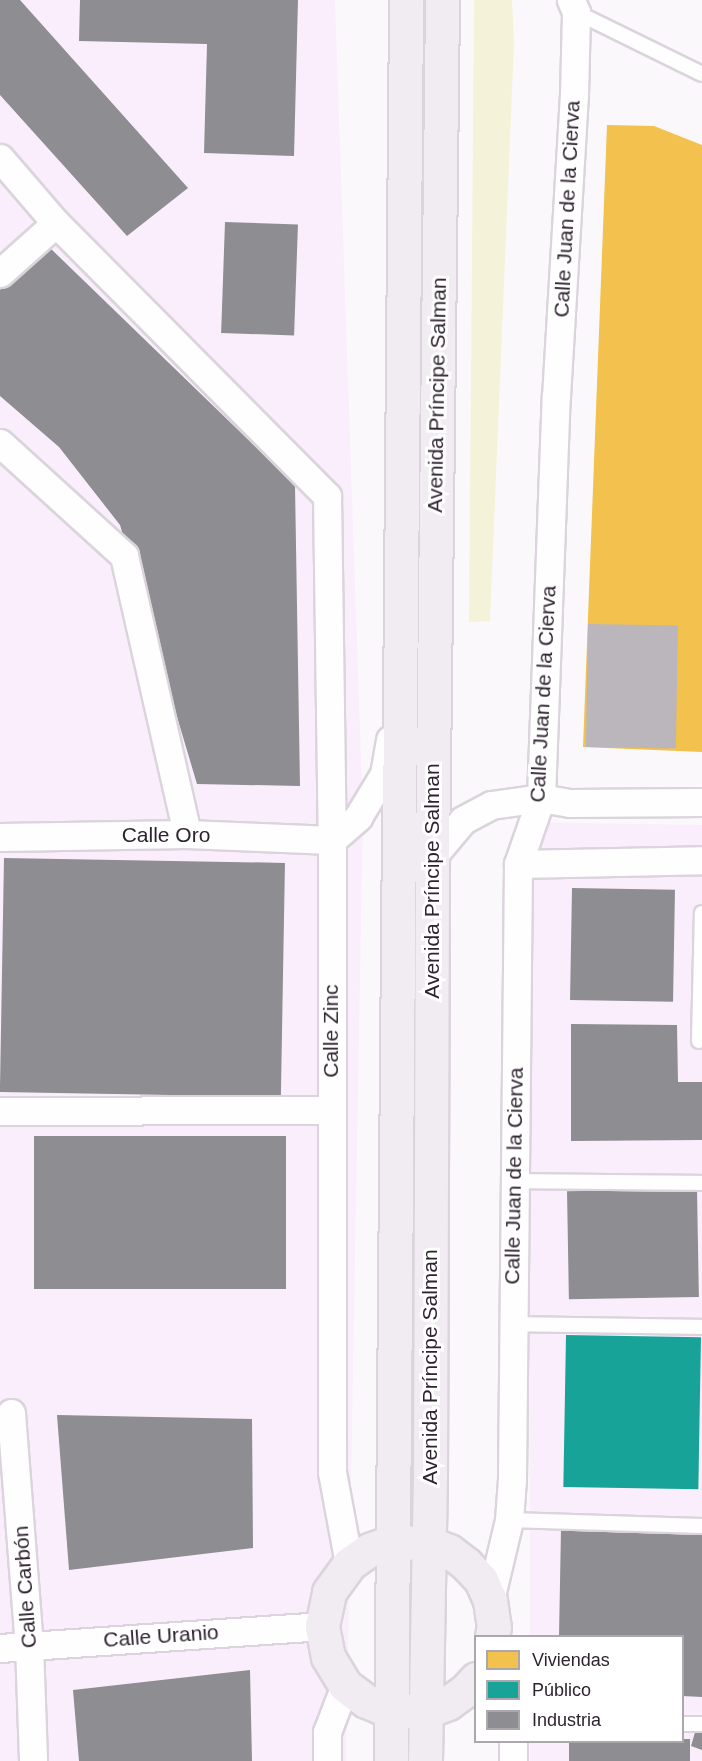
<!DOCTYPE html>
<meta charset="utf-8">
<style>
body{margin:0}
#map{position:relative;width:702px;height:1761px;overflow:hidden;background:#fbf8fc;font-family:Helvetica,sans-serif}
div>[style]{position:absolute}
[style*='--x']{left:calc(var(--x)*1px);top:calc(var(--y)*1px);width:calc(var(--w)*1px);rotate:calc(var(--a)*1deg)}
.built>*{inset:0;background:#faeefc}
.green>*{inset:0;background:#f5f2da}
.homes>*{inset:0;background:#f2c14e}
.public>*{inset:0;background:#17a398;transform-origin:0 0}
.industry>*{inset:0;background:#8d8d92;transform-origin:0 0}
.building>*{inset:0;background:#bbb5bc;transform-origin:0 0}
.roads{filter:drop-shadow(2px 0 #dbd4dc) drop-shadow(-2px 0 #dbd4dc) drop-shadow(0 2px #dbd4dc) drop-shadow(0 -2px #dbd4dc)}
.lane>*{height:14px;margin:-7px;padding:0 7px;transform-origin:7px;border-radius:7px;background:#fefeff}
.street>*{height:27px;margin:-13.5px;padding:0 13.5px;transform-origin:13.5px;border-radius:13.5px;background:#fefeff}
.primary>*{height:33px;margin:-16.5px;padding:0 16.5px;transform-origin:16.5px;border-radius:16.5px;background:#f0ecf1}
span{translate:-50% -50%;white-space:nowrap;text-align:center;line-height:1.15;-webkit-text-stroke:6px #fff;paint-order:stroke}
.street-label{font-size:21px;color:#2e242f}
.legend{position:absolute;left:474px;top:1635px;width:210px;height:108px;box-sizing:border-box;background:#fff;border:2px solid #aba7ac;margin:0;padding:8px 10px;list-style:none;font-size:18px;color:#2e242f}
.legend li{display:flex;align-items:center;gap:12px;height:30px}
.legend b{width:30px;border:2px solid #aba7ac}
</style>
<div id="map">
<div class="built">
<i style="clip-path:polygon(0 0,335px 0,363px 816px,346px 1761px,0 1761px)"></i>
<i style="clip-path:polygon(528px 822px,702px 825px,702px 1761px,530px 1761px,530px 1742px,682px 1742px,682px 1636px,530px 1636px)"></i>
</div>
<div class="green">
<i style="clip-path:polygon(474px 0,512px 0,514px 43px,490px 621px,469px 622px)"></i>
</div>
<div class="homes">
<i style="clip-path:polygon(607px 125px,654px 126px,702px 145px,702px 752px,583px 747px)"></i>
</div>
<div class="public">
<i style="left:566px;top:1335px;width:135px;height:152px;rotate:1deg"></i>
</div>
<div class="industry">
<i style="clip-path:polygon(0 0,20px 0,188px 188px,127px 236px,0 95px)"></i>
<i style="clip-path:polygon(80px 0,298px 0,294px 156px,204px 153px,207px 44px,79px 41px)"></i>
<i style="left:225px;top:222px;width:73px;height:111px;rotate:2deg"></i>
<i style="clip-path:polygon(49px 247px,295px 485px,300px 786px,197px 784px,120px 525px,59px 447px,0 396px,0 290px)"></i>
<i style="left:4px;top:858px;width:281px;height:234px;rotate:1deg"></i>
<i style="left:572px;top:888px;width:103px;height:112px;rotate:1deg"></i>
<i style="clip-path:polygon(571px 1024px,677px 1025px,678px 1082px,702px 1082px,702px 1140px,571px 1141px)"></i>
<i style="left:34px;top:1136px;width:252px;height:153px"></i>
<i style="left:697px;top:1189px;width:108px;height:130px;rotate:89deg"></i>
<i style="clip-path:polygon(57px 1415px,252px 1419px,253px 1548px,69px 1570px)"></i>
<i style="clip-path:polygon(561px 1529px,702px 1532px,702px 1697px,682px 1696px,682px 1636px,559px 1636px)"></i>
<i style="clip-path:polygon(250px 1670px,252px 1761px,79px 1761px,73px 1690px)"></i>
<i style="clip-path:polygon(696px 1729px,702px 1732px,702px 1750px,691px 1746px)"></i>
<i style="clip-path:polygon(682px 1739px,690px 1739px,690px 1761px,569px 1761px,569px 1742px,682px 1742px)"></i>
</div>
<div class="building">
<i style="left:588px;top:624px;width:90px;height:123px;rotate:1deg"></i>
</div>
<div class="roads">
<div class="lane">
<i style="--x:576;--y:12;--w:140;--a:26.2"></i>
<i style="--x:699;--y:1041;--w:128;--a:-88.7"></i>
<i style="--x:514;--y:1181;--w:188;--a:0.6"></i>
<i style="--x:513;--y:1324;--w:189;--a:0.9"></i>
<i style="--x:509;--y:1520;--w:193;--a:1.8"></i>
<i style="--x:682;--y:1724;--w:20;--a:0"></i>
</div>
<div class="street">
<i style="--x:0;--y:158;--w:86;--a:49.3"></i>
<i style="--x:56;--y:223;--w:385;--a:45.2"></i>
<i style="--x:327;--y:496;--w:344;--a:89.2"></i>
<i style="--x:332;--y:840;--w:632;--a:90"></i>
<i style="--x:332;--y:1472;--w:94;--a:79.5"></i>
<i style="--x:0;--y:273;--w:75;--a:-41.8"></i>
<i style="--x:0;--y:443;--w:168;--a:42.3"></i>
<i style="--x:124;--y:556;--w:285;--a:77.2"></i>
<i style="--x:0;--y:837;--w:187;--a:-0.9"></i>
<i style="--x:187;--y:834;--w:145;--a:2.4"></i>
<i style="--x:332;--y:840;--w:35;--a:-41"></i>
<i style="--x:358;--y:817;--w:50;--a:-58.8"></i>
<i style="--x:384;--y:774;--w:35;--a:-80"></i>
<i style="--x:432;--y:857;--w:48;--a:-50"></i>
<i style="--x:463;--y:820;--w:32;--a:-28"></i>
<i style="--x:491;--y:805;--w:50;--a:-8"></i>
<i style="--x:541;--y:798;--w:29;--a:10"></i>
<i style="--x:570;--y:803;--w:132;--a:-0.4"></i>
<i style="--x:518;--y:864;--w:184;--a:-1.2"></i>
<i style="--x:0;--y:1111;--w:331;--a:-0.2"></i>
<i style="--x:11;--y:1413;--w:233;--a:85.6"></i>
<i style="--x:29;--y:1645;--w:116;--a:88"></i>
<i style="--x:490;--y:1600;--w:82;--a:-76.6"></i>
<i style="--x:509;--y:1520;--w:41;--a:-85.8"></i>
<i style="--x:512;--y:1479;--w:615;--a:-89.44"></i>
<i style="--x:518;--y:864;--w:70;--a:-70.8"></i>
<i style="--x:541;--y:798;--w:401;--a:-87.9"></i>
<i style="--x:556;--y:397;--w:303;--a:-86.6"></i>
<i style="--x:574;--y:95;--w:83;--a:-88.6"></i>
<i style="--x:576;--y:12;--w:13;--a:-113"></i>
<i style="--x:0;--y:1648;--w:323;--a:-3.9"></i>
<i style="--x:513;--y:1742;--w:19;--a:90"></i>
<i style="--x:327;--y:1761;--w:29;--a:-90"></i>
<i style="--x:327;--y:1732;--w:50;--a:-69"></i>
</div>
<div class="primary">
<i style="--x:476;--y:1679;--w:15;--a:132"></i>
<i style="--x:466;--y:1690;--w:22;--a:144"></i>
<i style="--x:448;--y:1703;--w:22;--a:159"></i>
<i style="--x:427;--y:1711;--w:37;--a:180"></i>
<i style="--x:390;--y:1711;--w:26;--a:-157"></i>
<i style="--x:366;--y:1701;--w:26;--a:-143"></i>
<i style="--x:345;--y:1685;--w:33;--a:-121"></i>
<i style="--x:328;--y:1657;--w:32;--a:-101"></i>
<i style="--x:322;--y:1626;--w:35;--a:-78"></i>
<i style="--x:329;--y:1592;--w:34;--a:-54"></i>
<i style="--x:349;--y:1564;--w:24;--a:-35"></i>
<i style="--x:369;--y:1550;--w:23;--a:-20"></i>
<i style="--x:391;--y:1542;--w:38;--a:2"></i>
<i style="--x:429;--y:1543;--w:22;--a:22"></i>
<i style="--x:449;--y:1551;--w:21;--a:37"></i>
<i style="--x:466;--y:1564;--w:22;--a:47"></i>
<i style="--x:481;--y:1580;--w:22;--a:66"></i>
<i style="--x:490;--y:1600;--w:27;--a:82"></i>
<i style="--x:494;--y:1627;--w:9;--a:103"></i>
<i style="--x:391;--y:1761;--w:1761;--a:-89.51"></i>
<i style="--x:425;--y:1761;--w:285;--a:-89"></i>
<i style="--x:430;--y:1476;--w:619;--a:-89.81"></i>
<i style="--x:432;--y:857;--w:857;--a:-89.33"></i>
</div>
</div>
<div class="street-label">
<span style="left:567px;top:209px;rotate:-87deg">Calle Juan de la Cierva</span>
<span style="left:437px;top:395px;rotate:-89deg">Avenida Príncipe Salman</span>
<span style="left:543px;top:694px;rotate:-87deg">Calle Juan de la Cierva</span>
<span style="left:166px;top:835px">Calle Oro</span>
<span style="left:432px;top:881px;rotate:-90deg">Avenida Príncipe Salman</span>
<span style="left:331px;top:1031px;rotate:-90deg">Calle Zinc</span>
<span style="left:514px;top:1176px;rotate:-89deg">Calle Juan de la Cierva</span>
<span style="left:430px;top:1367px;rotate:-90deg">Avenida Príncipe Salman</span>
<span style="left:25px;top:1587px;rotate:-94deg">Calle Carbón</span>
<span style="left:161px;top:1636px;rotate:-4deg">Calle Uranio</span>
</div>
<ul class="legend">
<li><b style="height:16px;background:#f2c14e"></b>Viviendas</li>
<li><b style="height:16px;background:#17a398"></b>Público</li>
<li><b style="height:16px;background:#8d8d92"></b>Industria</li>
</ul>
</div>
